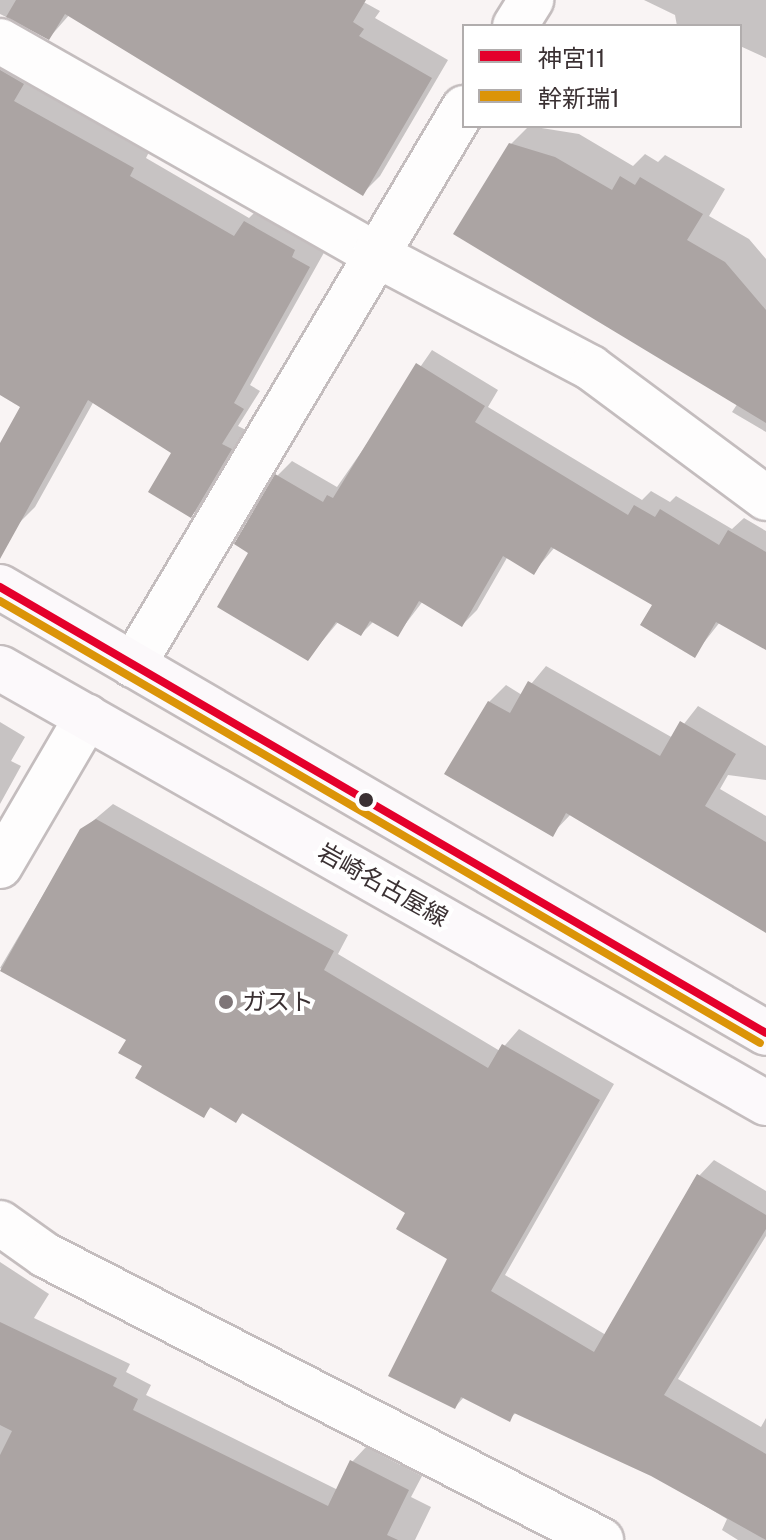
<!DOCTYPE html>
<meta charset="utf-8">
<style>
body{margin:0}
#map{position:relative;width:766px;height:1540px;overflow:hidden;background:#f9f4f4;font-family:"Public Sans","Noto Sans JP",sans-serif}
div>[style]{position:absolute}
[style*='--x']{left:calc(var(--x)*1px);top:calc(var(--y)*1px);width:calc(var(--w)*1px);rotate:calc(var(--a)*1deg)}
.shadow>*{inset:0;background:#0003}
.building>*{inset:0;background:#aba4a3}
.roads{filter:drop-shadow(2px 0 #c4bdbe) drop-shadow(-2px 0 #c4bdbe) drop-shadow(0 2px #c4bdbe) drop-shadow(0 -2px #c4bdbe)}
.minor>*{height:44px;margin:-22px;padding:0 22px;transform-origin:22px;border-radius:22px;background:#fefdfd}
.secondary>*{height:44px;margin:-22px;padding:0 22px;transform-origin:22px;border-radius:22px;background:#fcf9fb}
.bus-1>*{height:8px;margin:-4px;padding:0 4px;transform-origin:4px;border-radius:4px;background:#e4002b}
.bus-2>*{height:8px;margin:-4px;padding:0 4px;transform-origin:4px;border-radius:4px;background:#db9408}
.dots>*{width:22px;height:22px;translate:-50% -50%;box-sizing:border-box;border:4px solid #fff;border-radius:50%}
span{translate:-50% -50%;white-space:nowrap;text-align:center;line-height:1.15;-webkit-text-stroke:8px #fff;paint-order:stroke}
.street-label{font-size:24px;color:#3b3133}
.poi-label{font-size:24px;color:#3b3133}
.left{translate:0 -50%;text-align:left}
.legend{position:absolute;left:462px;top:24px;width:280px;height:104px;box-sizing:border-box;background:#fff;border:2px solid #b1adad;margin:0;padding:10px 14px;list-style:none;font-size:24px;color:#3b3133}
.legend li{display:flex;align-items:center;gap:16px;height:40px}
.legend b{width:40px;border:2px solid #b1adad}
</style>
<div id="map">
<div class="shadow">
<i style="clip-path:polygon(0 0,360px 0,380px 11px,375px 18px,448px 60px,380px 176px,362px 194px,70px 14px,49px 38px,0 14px)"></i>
<i style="clip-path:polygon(644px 0,766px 0,766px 58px,740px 46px,740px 26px,677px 26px,675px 15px)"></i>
<i style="clip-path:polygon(0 39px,150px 150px,146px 158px,249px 218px,263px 204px,326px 249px,250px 385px,260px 391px,238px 426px,248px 431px,208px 498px,191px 516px,174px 453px,94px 401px,35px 507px,18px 524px,0 515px,0 447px,23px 406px,0 393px)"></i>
<i style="clip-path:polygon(529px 126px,579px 134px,633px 166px,645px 154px,658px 162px,665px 155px,725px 189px,709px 216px,749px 239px,766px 259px,766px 432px,732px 412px,738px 403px,511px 144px)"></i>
<i style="clip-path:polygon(432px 350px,498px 390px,488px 407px,642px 500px,651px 491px,670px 502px,676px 496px,732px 529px,744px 518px,766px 531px,766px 647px,720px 622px,694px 655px,655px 604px,555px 547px,534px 572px,508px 556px,477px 610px,462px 625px,423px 601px,397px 635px,374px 621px,361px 634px,339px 621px,308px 658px,251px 552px,277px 476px,292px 461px,337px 487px)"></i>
<i style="clip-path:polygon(546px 666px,673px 738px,698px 706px,766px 746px,766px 780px,728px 775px,720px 789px,766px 816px,766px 913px,571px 814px,552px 834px,489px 702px,506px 685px,522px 695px)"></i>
<i style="clip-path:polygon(0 722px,25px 737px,11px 761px,21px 766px,0 804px)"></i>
<i style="clip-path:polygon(113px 804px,348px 935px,338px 954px,500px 1051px,519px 1029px,614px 1084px,505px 1275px,606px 1335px,699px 1176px,714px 1160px,766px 1191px,766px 1236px,678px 1379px,761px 1427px,766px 1418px,766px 1540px,738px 1540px,722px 1530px,727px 1519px,652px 1474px,517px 1412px,509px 1419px,465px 1396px,455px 1407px,449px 1258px,407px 1213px,244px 1112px,236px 1120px,212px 1106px,204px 1115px,144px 1065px,129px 1039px,0 968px,81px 831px)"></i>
<i style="clip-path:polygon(0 1262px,49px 1294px,34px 1318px,130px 1364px,126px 1372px,151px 1385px,146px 1395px,338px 1490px,352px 1462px,366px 1447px,422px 1476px,411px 1497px,431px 1507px,415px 1540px,0 1540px)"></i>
</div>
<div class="building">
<i style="clip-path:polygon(16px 0,366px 0,353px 22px,364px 29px,359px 36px,432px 78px,363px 196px,65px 14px,49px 40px,6px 17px)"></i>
<i style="clip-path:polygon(0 70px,24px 84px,14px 101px,134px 168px,130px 176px,234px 236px,244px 221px,295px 250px,292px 257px,310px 267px,234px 403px,244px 409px,222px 444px,232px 449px,191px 518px,148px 492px,171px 453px,88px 400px,0 559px,0 443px,20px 407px,0 395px)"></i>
<i style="clip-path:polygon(509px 143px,555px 157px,612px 190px,620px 176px,635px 185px,640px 177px,703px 214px,687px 240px,725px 262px,766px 310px,766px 423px,453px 234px)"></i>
<i style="clip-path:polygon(416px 363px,485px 406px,475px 422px,628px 515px,634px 505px,655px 517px,660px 509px,719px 545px,728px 530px,766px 552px,766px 650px,716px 622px,695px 658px,640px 625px,652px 605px,551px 547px,534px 575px,503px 556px,462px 627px,419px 601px,398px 637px,370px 621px,361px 636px,336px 622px,308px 661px,217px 607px,248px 553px,234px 544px,275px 474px,323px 502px,327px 495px,333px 498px)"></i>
<i style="clip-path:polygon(528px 681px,660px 756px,680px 721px,736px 754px,705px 806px,766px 842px,766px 933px,566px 813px,553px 837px,444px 774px,488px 701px,510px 713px)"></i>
<i style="clip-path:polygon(96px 819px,334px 951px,324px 970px,488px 1068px,502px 1044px,600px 1100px,491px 1291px,594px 1352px,697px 1174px,766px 1215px,766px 1229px,664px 1395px,766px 1454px,766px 1540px,651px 1476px,514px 1413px,510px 1422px,461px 1397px,455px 1409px,388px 1376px,447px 1259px,396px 1229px,405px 1213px,242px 1113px,236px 1123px,210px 1107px,204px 1118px,135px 1078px,142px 1066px,118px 1053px,126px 1040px,0 971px,80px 829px)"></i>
<i style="clip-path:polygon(0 1322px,117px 1378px,113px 1386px,138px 1399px,133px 1410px,328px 1506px,350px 1460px,409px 1490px,387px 1535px,398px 1540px,0 1540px,0 1455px,12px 1431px,0 1425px)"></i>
</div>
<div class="roads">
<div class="minor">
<i style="--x:515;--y:26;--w:31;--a:-58"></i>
<i style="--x:0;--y:41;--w:431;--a:29.6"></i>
<i style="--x:375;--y:254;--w:244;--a:27.8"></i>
<i style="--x:591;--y:368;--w:218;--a:36.6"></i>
<i style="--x:133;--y:665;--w:648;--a:-59.28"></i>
<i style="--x:0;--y:866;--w:173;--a:-59.7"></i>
<i style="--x:0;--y:1223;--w:55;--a:35.4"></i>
<i style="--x:45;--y:1255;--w:625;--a:27.14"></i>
</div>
<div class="secondary">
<i style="--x:0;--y:587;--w:886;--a:30.21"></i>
<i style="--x:0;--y:668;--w:881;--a:29.59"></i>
</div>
</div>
<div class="bus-1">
<i style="--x:0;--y:587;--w:886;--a:30.21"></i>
</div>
<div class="bus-2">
<i style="--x:0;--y:601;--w:879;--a:30.18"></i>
</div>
<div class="dots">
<i style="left:366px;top:800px;background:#3b3133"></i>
<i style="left:226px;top:1002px;background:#7e7577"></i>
</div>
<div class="street-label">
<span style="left:383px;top:885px;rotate:29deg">岩崎名古屋線</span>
</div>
<div class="poi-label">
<span class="left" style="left:242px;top:1002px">ガスト</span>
</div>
<ul class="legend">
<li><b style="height:10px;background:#e4002b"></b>神宮11</li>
<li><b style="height:10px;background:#db9408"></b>幹新瑞1</li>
</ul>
</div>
